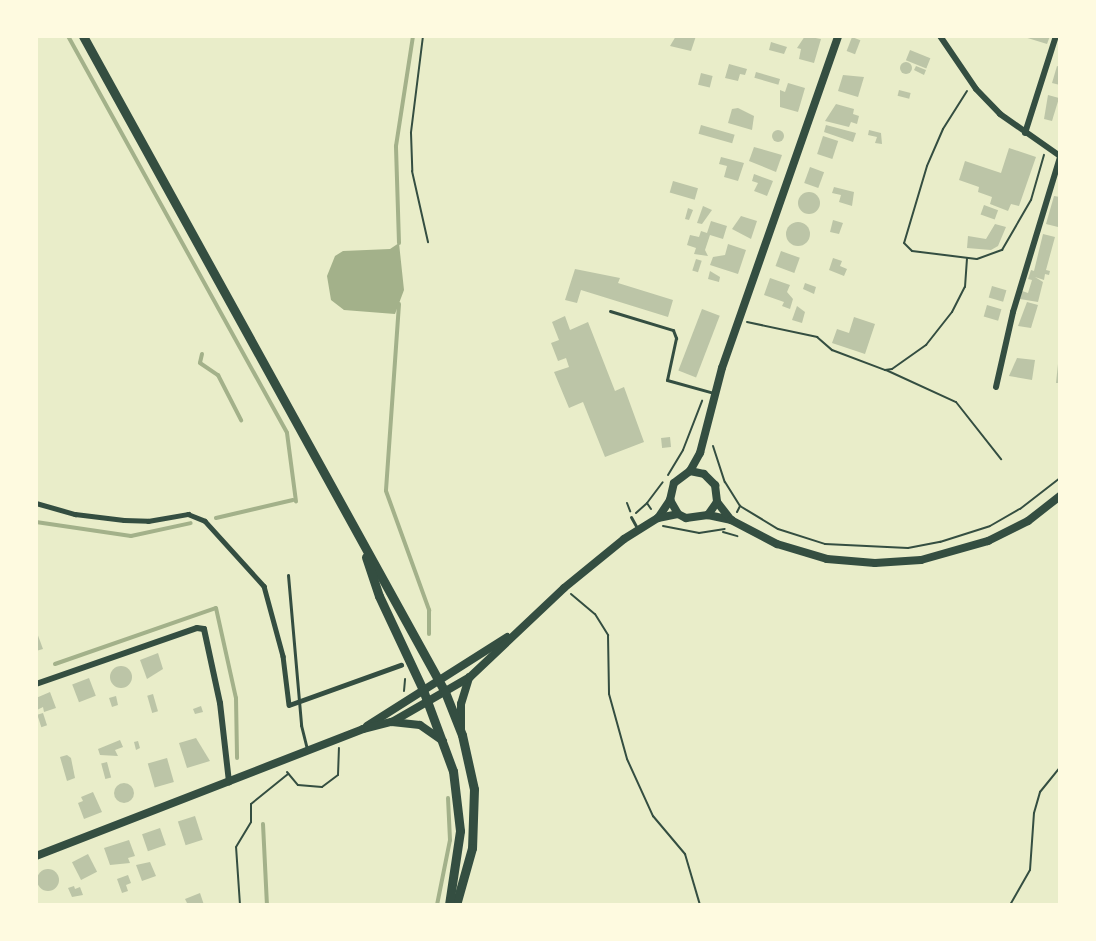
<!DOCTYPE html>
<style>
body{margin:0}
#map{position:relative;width:1096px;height:941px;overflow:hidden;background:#e9edc9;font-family:"Open Sans",sans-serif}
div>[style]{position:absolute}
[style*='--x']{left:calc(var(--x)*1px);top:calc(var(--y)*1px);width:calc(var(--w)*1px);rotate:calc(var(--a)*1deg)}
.water>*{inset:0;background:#a3b18a}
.stream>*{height:4px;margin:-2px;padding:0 2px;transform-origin:2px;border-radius:2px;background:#a3b18a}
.building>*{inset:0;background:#bcc5a7;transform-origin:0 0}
.round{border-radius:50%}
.path>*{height:2px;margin:-1px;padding:0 1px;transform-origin:1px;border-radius:1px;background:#344e41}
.service>*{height:3px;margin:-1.5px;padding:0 1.5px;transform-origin:1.5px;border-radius:1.5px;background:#344e41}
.pedestrian>*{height:4.5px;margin:-2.25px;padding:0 2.25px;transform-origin:2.25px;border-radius:2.25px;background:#344e41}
.minor>*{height:6px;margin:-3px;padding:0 3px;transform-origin:3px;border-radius:3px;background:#344e41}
.tertiary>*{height:8px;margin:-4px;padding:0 4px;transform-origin:4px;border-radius:4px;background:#344e41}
.secondary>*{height:9px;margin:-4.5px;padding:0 4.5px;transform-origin:4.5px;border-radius:4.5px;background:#344e41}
span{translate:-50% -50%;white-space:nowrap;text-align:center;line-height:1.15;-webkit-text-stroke:4.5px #fefae0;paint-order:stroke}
.frame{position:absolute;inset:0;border:38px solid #fefae0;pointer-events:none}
</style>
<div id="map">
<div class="water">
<i style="clip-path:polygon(399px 243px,404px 290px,395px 314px,344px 310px,331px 300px,327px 276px,335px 256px,343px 251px,390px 249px)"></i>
</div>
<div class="stream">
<i style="--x:68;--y:36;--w:453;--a:61.1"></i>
<i style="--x:287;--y:433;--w:69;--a:82.5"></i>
<i style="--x:399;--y:243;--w:97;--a:-91.8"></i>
<i style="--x:396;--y:146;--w:111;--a:-81.2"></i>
<i style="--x:399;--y:304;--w:187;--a:94"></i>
<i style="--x:386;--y:491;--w:127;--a:70.1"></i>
<i style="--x:429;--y:610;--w:24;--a:90"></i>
<i style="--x:202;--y:354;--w:9;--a:103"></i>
<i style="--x:200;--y:363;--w:22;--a:34"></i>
<i style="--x:218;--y:375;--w:51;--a:62.9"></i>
<i style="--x:216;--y:518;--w:79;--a:-13.2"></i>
<i style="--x:36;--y:522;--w:96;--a:8.4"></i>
<i style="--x:131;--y:536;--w:61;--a:-12.2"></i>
<i style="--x:55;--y:664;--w:170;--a:-19.2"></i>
<i style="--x:216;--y:608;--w:92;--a:77.5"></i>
<i style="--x:236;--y:698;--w:60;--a:89"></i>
<i style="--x:263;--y:824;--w:81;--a:87.2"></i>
<i style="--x:437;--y:905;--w:66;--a:-78.7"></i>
<i style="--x:450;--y:840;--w:42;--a:-92.7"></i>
</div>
<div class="building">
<i style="clip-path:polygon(676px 36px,696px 36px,691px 51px,670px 46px)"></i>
<i style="clip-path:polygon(805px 36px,821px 39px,814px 63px,799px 59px,801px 49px,797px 48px)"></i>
<i style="clip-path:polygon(1021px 36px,1050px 36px,1047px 44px)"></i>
<i style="left:852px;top:37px;width:9px;height:15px;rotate:21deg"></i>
<i style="clip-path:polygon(771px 42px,787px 47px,784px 54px,769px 50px)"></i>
<i style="left:910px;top:50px;width:22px;height:11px;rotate:22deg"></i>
<i class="round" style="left:900px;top:62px;width:12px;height:12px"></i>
<i style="clip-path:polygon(729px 64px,747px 69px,745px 75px,740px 74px,738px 81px,725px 78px)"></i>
<i style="clip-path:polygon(916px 66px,926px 70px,924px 75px,914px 70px)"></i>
<i style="clip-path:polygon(1057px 66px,1060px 67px,1060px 85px,1052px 83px)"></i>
<i style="left:756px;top:72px;width:25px;height:6px;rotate:16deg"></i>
<i style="left:701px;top:73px;width:12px;height:12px;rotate:14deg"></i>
<i style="clip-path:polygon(843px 75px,864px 77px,858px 97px,838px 91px)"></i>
<i style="clip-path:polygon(788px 83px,805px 88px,798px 112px,780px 107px,780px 90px,785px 92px)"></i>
<i style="left:899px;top:90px;width:12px;height:6px;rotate:14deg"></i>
<i style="clip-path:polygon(1048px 95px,1059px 98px,1052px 121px,1044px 119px)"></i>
<i style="clip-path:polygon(836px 104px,854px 109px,853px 114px,859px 116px,857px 124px,851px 122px,849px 127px,825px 121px)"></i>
<i style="clip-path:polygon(738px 108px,754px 116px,752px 130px,728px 123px,732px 109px)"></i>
<i style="left:701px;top:125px;width:35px;height:9px;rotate:16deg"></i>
<i style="clip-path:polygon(826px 125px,856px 133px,853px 142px,824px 132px)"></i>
<i class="round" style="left:772px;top:130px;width:12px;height:12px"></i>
<i style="clip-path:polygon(869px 130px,881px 133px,882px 144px,875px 143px,877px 137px,868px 135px)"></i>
<i style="left:823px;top:136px;width:16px;height:19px;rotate:18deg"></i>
<i style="clip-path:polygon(754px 147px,782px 155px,776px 172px,749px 161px)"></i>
<i style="clip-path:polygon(1009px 148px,1036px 157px,1019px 206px,1011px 204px,1008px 211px,990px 204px,992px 197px,978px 192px,979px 187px,959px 180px,965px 161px,1001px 173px)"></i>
<i style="clip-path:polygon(721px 157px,744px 163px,738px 181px,724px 177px,727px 166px,719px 164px)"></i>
<i style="left:810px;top:167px;width:15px;height:17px;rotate:20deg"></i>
<i style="clip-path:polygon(754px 174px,773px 181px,767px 196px,754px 191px,758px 183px,752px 181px)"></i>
<i style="left:673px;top:181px;width:26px;height:12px;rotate:16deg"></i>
<i style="clip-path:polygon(834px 187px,854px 192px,852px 206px,839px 202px,841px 195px,832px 193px)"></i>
<i class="round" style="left:798px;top:192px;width:22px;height:22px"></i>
<i style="clip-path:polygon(1054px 196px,1060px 197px,1058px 227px,1046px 224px)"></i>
<i style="left:984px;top:205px;width:15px;height:10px;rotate:20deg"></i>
<i style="clip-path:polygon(703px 206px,712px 210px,702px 224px,697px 223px)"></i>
<i style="clip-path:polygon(688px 208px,693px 210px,689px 220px,685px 219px)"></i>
<i style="clip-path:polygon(741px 216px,757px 221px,751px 239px,732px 229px)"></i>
<i style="clip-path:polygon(833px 220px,843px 223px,839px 234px,830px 232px)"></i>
<i style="clip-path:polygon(711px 221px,727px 226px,723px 239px,710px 235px,705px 250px,708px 256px,694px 254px,696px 248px,687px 245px,690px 235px,699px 237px,701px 231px,707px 233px)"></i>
<i class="round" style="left:786px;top:222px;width:24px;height:24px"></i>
<i style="clip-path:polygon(995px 224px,1006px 227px,998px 246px,991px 250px,967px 248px,968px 236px,986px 239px)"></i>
<i style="clip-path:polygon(1043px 234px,1055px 237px,1046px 270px,1050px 271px,1049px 275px,1045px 274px,1044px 280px,1035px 277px,1043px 282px,1038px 302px,1020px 299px,1022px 291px,1028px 293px,1032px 280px,1028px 279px,1031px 270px,1034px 271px)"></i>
<i style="clip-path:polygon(728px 244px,746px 250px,738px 274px,710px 265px,713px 257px,725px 255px)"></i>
<i style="left:781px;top:251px;width:20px;height:16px;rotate:20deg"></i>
<i style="clip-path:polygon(833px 258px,842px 261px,840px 266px,847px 269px,844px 276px,829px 270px)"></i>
<i style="left:696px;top:259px;width:6px;height:12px;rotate:18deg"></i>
<i style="clip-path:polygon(575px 269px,620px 278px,618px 283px,673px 300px,668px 317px,581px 290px,577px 303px,565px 300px)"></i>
<i style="clip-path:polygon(710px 271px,720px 277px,719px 282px,708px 279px)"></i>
<i style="clip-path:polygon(770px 278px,790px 285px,787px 292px,793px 299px,790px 309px,782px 306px,784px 302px,764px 295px)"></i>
<i style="clip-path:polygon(805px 283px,816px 287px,814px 294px,803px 289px)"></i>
<i style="left:992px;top:286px;width:15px;height:12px;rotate:16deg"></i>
<i style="clip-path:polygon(1027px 302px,1038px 305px,1031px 328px,1018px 326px)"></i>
<i style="left:987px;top:305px;width:15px;height:12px;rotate:16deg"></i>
<i style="clip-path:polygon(797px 306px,805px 312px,802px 323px,792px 320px)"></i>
<i style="left:702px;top:309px;width:19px;height:66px;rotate:21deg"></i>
<i style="clip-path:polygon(565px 316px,570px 330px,588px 322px,615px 391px,624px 387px,644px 442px,605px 457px,583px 402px,569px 408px,554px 372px,569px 367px,566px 358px,558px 361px,551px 343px,559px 340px,552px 322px)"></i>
<i style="clip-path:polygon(854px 317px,875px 324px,865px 354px,832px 343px,837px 329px,849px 333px)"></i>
<i style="clip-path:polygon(1017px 358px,1035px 360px,1032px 380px,1009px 376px)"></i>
<i style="clip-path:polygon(1058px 364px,1060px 364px,1060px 383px,1056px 383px)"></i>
<i style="left:670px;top:437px;width:10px;height:9px;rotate:84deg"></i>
<i style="clip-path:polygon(36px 630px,43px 649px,36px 651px)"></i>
<i style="clip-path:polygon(158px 653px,163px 669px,147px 679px,140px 660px)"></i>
<i class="round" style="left:110px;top:666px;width:22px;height:22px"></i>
<i style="left:89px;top:678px;width:19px;height:18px;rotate:69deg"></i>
<i style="clip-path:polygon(50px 692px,56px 708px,44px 712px,43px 707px,37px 710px,36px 698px)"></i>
<i style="left:153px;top:694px;width:18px;height:6px;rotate:74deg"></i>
<i style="clip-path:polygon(116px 696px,118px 705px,112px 707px,109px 698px)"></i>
<i style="clip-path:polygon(201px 706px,203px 712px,195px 714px,193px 709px)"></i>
<i style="left:43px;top:713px;width:13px;height:6px;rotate:72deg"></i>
<i style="clip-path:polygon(196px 738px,210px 761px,187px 768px,179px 743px)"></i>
<i style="clip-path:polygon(120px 740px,123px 747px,115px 750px,118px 756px,100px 755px,98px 749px)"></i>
<i style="clip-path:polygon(138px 741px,140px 748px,136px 750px,134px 742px)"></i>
<i style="clip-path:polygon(67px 755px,71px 758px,75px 778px,67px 781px,60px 757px)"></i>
<i style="left:167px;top:758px;width:25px;height:20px;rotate:74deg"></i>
<i style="left:107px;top:762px;width:16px;height:6px;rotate:75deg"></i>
<i class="round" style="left:114px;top:783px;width:20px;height:20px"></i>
<i style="clip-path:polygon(93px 792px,102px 812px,84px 819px,78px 803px,83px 801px,81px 797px)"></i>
<i style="left:195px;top:816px;width:25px;height:18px;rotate:72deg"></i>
<i style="left:160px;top:828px;width:18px;height:19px;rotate:71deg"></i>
<i style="clip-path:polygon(129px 840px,135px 856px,128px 858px,130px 863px,110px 865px,104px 848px)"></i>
<i style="left:88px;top:854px;width:20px;height:18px;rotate:63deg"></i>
<i style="clip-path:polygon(150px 862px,156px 876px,142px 881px,136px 865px)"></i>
<i class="round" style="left:37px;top:869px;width:22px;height:22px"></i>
<i style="clip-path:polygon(128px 875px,131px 883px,126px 885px,128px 891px,122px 893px,117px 879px)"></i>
<i style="clip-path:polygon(74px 886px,75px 889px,80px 887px,83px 895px,72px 897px,68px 888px)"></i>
<i style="clip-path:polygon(200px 893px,204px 905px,188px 905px,185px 899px)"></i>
</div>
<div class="path">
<i style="--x:423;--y:36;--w:98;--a:97.1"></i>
<i style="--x:411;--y:133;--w:38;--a:88"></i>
<i style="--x:412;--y:171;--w:73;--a:77.3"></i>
<i style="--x:967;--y:91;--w:45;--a:122.3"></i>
<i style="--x:943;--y:129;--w:40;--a:113.4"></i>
<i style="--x:927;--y:166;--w:80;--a:106.6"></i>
<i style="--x:904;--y:243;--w:11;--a:45"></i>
<i style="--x:912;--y:251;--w:65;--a:7"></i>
<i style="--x:977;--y:259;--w:27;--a:-20"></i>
<i style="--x:1002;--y:250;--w:58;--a:-59.9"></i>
<i style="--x:1031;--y:200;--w:47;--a:-73.9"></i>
<i style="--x:747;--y:322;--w:72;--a:12.1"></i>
<i style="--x:817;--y:337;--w:20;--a:41"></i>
<i style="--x:832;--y:350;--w:57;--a:20.7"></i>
<i style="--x:885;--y:370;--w:7;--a:-8"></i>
<i style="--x:892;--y:369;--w:42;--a:-35.2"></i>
<i style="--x:926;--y:345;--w:42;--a:-51.8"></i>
<i style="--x:952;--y:312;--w:28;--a:-63"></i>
<i style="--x:965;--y:287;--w:29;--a:-86"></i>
<i style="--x:886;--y:370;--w:77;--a:24.6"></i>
<i style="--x:956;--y:402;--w:73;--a:51.7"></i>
<i style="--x:713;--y:446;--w:38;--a:72"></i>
<i style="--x:725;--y:482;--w:28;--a:58"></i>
<i style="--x:668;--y:475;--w:29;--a:-59"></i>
<i style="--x:683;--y:450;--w:53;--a:-68.8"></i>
<i style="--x:627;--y:503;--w:9;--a:69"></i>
<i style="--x:651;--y:509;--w:7;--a:-124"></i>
<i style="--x:647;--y:503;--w:26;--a:-53"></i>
<i style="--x:737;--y:512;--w:7;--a:-63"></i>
<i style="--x:740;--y:506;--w:44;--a:31.2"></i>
<i style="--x:778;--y:529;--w:49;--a:17.7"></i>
<i style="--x:825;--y:544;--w:83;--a:2.8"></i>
<i style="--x:908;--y:548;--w:33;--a:-11"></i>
<i style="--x:940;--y:542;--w:52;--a:-17.7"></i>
<i style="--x:990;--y:526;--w:34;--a:-30"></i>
<i style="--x:1020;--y:509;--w:51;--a:-37.8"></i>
<i style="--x:636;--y:513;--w:15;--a:-42"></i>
<i style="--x:663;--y:526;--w:37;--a:11"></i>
<i style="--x:699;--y:533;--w:26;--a:-9"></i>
<i style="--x:723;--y:532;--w:15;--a:16"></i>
<i style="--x:571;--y:594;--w:31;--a:40"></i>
<i style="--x:595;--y:614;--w:25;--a:58"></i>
<i style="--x:608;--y:635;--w:59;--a:89"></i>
<i style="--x:609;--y:694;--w:67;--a:74.5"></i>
<i style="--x:627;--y:759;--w:63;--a:65.5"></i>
<i style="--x:653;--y:816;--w:50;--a:49.9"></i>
<i style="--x:685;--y:854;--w:53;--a:73.6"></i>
<i style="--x:404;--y:691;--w:12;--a:-85"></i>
<i style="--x:287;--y:772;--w:17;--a:50"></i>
<i style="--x:298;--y:785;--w:24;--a:5"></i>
<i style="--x:322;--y:787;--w:20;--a:-37"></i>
<i style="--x:338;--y:775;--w:27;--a:-88"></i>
<i style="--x:240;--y:905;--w:58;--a:-93.9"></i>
<i style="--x:236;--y:847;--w:29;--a:-59"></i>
<i style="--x:251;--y:822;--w:18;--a:-90"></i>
<i style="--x:251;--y:804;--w:48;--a:-39"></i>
<i style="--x:1010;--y:905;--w:40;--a:-60.3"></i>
<i style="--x:1030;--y:870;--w:57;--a:-86"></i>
<i style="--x:1034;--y:813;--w:22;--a:-74"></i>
<i style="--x:1040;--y:792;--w:32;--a:-51"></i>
</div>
<div class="service">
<i style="--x:610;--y:311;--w:66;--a:16.8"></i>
<i style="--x:673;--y:330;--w:9;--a:69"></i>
<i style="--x:676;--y:338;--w:43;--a:102.1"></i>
<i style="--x:667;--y:380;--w:49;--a:15.5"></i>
<i style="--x:631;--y:517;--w:13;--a:61"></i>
<i style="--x:288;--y:575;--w:151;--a:85"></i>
<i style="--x:301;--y:725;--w:25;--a:76"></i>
</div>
<div class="pedestrian">
<i style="--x:36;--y:503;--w:41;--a:15.8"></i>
<i style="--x:75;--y:514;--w:49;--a:7"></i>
<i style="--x:124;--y:520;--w:24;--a:2"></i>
<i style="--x:148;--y:521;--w:41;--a:-9.9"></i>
<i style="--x:188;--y:514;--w:18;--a:22"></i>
<i style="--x:205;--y:521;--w:88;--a:47.8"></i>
<i style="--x:264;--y:586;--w:73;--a:74.8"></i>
<i style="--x:283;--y:656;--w:49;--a:83"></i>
<i style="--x:289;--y:705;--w:119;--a:-19.7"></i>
</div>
<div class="minor">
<i style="--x:940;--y:36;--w:64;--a:55.8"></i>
<i style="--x:976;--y:89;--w:35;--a:46"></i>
<i style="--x:1000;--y:114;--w:73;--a:35"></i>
<i style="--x:1025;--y:133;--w:102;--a:-72.3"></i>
<i style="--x:996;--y:387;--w:77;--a:-77.2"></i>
<i style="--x:1013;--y:312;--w:162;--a:-73.1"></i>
<i style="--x:36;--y:684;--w:170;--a:-19.2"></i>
<i style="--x:197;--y:628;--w:7;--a:8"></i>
<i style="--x:204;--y:629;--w:76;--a:77.8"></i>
<i style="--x:220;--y:703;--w:80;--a:83.5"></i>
</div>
<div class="tertiary">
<i style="--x:690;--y:471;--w:21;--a:-61"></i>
<i style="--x:700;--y:453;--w:88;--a:-75.5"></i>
<i style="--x:722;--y:368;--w:352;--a:-70.7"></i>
<i style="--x:670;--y:500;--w:16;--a:60"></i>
<i style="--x:678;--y:514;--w:9;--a:27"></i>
<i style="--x:686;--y:518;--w:22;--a:-8"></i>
<i style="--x:708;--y:515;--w:24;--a:12"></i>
<i style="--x:717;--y:502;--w:23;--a:52"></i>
<i style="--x:731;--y:520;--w:52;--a:27.6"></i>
<i style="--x:777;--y:544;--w:52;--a:16.7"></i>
<i style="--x:827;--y:559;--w:48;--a:4.8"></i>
<i style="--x:875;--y:563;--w:46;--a:-3.7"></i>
<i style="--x:921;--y:560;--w:70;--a:-15.8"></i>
<i style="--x:988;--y:541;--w:45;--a:-26.6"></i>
<i style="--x:1028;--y:521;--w:41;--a:-38"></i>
<i style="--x:658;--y:518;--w:22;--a:-56"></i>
<i style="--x:670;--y:500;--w:17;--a:-77"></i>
<i style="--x:674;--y:483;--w:20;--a:-37"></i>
<i style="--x:690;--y:471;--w:14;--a:12"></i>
<i style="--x:704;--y:474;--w:16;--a:45"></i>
<i style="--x:715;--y:485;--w:17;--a:83"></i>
<i style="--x:717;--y:502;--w:16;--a:125"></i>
<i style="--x:392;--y:722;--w:28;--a:6"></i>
<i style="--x:420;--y:725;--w:28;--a:35"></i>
<i style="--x:367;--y:726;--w:166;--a:-32.4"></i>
<i style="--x:461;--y:729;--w:25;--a:-90"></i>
<i style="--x:461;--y:704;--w:28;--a:-73"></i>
<i style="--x:36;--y:856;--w:351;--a:-21.2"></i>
<i style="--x:363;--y:729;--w:30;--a:-14"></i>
<i style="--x:392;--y:722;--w:90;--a:-30"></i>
<i style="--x:470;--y:677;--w:129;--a:-43.4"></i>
<i style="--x:564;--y:588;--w:77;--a:-39.2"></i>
<i style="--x:624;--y:539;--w:40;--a:-32"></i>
<i style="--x:658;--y:518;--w:20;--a:-11"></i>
</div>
<div class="secondary">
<i style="--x:83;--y:36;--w:749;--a:61.11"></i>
<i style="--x:445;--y:692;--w:46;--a:68.4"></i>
<i style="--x:462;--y:735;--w:55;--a:77.5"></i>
<i style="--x:474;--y:789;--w:59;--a:91.9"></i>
<i style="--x:472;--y:848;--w:59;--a:105.7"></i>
<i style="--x:366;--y:557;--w:41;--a:71.6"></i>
<i style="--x:379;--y:596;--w:104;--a:64.9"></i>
<i style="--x:423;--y:690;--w:86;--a:69.7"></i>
<i style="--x:453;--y:771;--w:60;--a:83.3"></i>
<i style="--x:460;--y:831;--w:75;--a:98.5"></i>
</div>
<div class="frame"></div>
</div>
